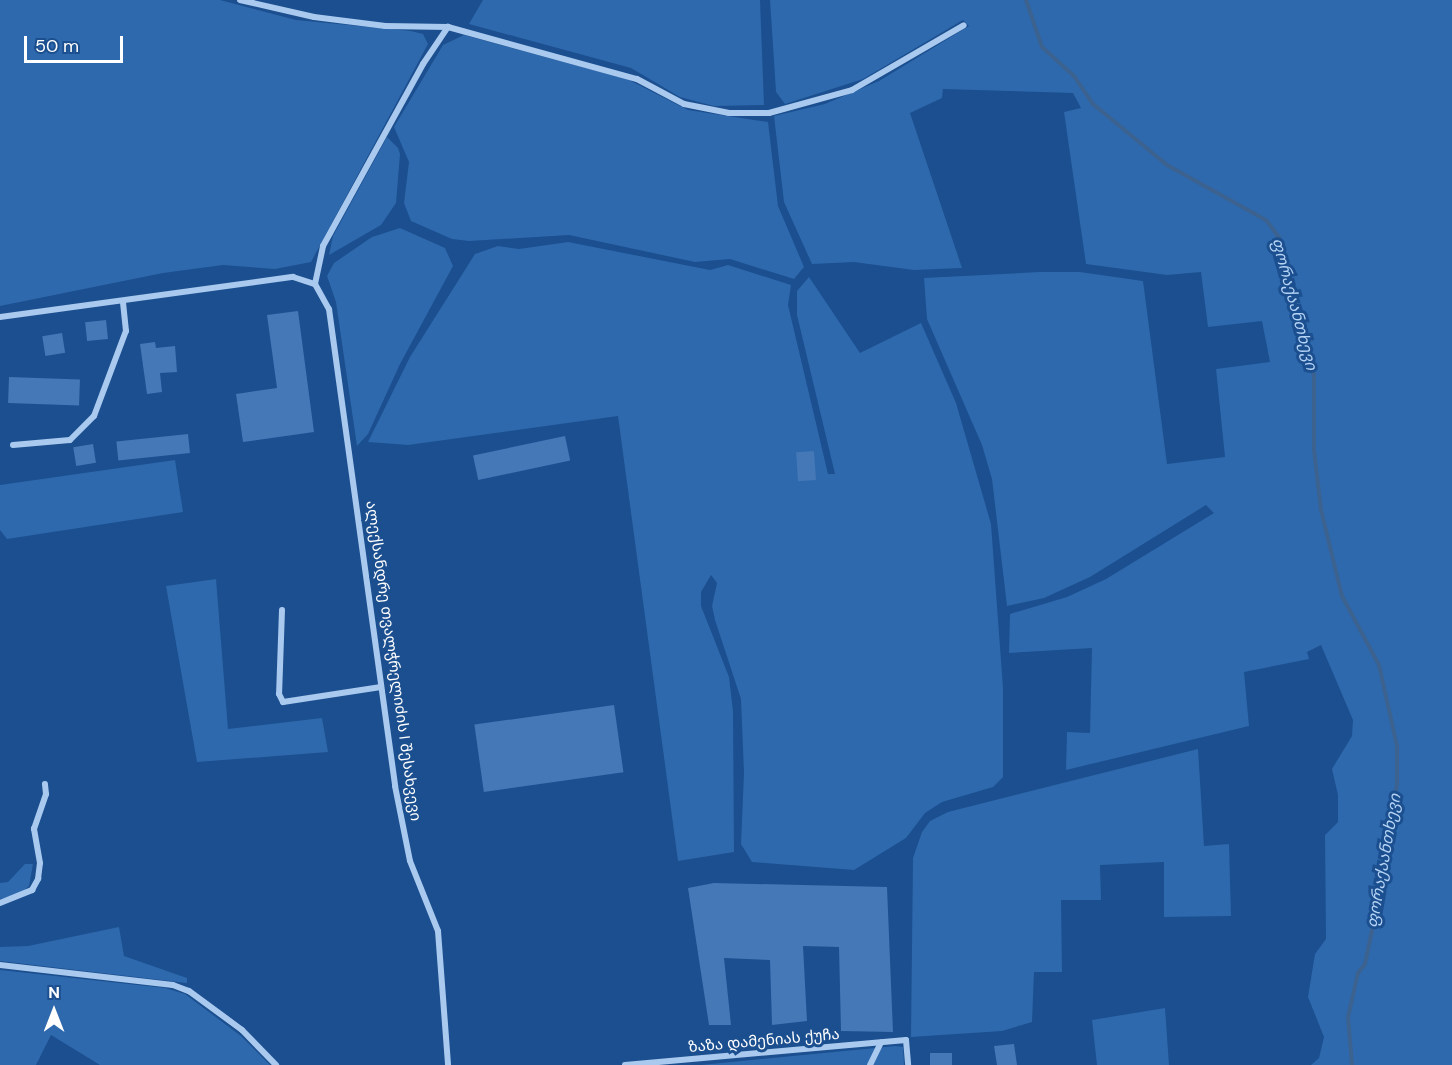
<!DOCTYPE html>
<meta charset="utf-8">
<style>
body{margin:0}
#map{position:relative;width:1452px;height:1065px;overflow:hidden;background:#1b4f8f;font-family:"DM Sans","Noto Sans Georgian",sans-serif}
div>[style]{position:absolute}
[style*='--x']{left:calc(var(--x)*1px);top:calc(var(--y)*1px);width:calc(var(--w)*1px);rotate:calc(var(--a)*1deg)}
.green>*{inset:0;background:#2e69ad}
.stream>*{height:4px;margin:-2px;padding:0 2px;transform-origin:2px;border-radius:2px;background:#3c6290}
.building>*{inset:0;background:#4478b7;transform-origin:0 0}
.minor>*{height:6px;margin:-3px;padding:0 3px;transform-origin:3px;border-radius:3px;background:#a9c9ee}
span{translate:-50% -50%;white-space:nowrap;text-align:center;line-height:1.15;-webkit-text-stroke:6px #1b4f8f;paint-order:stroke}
.street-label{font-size:15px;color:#fff}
.water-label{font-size:16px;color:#b5d3f5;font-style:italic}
.north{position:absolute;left:24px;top:981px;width:60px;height:60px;-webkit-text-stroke:4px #1b4f8f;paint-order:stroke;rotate:0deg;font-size:16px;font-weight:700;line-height:24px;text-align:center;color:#fff}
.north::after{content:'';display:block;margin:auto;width:21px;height:27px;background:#fff;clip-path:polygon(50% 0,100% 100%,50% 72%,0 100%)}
.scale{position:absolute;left:24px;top:36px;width:99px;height:27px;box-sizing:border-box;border:3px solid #fff;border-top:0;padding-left:8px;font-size:18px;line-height:21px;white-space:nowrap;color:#fff;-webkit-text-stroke:4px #1b4f8f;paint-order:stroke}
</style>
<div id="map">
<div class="green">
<i style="clip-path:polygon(0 0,220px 0,296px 20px,411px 31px,423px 34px,428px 44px,311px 262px,275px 269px,223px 265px,163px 273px,0 306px)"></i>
<i style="clip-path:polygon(483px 0,760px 0,764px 105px,714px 106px,680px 97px,631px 68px,469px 24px)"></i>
<i style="clip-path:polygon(770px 0,1452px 0,1452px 1065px,1311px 1065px,1319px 1058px,1324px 1037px,1308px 997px,1315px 954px,1326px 939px,1325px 835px,1338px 822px,1338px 795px,1332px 769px,1352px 736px,1353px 720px,1321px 645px,1307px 652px,1309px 659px,1244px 672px,1249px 726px,1066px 770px,1067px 732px,1090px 733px,1092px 648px,1009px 653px,1010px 614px,1067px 597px,1106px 579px,1214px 513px,1206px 505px,1090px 577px,1044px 598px,1007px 606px,992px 479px,982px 445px,927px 319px,924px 278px,1040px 272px,1080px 272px,1143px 281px,1167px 464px,1225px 457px,1216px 369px,1270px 362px,1262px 321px,1208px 327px,1201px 272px,1167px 275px,1086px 264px,1064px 112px,1081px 108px,1073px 93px,943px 89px,942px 98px,910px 113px,962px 268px,914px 270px,854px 262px,812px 264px,784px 202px,774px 116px,825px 104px,879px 81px,969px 26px,963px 20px,863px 79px,785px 104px,776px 92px)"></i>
<i style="clip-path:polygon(464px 35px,627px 79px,688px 110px,768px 122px,778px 206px,804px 267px,794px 279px,730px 259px,695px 262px,569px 235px,469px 241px,452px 239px,411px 221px,404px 203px,409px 162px,394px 127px,443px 45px)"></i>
<i style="clip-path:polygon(387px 137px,398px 148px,400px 154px,396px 203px,381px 225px,329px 255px,333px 236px)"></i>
<i style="clip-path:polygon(400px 228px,445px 248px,453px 266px,400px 364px,368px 434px,357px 446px,336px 302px,327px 276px,334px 263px,372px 237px)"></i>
<i style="clip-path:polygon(568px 242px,710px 270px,728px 265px,791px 285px,788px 305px,828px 474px,835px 474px,797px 315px,797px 291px,809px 277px,860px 353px,921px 323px,956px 403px,991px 524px,1003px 688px,1003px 777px,993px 787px,942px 802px,925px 813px,906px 838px,854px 870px,752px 862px,741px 844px,744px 773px,741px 699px,715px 620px,712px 606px,717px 583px,711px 575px,701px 592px,701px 606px,729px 677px,733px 711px,734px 852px,678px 861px,618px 416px,408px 445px,368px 442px,410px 357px,475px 254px,498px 246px,519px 249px)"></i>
<i style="clip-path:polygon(175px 460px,183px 512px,7px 539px,0 530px,0 485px)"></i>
<i style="clip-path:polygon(216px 579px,228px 729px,322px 718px,328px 752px,197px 762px,166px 586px)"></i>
<i style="clip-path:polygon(1198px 749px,1204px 846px,1229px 844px,1231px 916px,1164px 917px,1164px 862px,1100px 865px,1101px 900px,1061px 900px,1062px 972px,1034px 972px,1032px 1022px,1002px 1031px,911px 1037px,913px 858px,922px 832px,930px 821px,948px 812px)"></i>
<i style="clip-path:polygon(25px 864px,33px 864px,29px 886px,20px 894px,0 899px,0 883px,8px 882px)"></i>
<i style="clip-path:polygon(119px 927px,124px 956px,187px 978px,187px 983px,0 961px,0 947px,28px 946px)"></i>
<i style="clip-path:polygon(0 970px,165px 988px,185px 994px,241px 1036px,270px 1065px,100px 1065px,51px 1035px,36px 1065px,0 1065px)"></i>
<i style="clip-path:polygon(1165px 1008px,1169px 1065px,1097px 1065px,1092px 1020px)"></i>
<i style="clip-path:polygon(896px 1046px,903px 1047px,904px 1065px,701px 1065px)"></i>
</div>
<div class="stream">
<i style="--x:1026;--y:0;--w:50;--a:71.2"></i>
<i style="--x:1042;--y:47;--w:43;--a:42.2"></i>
<i style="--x:1074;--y:76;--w:34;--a:56"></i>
<i style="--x:1093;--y:104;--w:96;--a:39.5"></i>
<i style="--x:1167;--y:165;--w:113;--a:29.1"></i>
<i style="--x:1266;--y:220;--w:21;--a:53"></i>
<i style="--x:1279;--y:237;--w:143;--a:75.9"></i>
<i style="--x:1314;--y:376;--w:74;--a:90"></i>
<i style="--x:1314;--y:450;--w:60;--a:83.3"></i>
<i style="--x:1321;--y:510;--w:89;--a:76.3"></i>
<i style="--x:1342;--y:596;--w:78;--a:61.8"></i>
<i style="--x:1379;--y:665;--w:83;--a:77.5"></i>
<i style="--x:1397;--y:746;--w:37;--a:90"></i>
<i style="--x:1397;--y:783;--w:71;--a:97.3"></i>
<i style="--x:1388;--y:853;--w:113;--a:101.7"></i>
<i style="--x:1365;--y:964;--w:11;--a:128"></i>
<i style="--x:1358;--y:973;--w:45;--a:102.8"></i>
<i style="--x:1348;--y:1017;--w:48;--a:85.2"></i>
</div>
<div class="building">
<i style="clip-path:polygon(298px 311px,314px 432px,243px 442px,236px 394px,277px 388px,267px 315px)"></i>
<i style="left:106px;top:320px;width:19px;height:21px;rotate:84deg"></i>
<i style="left:62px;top:333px;width:20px;height:20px;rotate:81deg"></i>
<i style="clip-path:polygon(155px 342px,156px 348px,175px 346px,177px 372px,160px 373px,162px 392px,147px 394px,140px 344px)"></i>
<i style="left:9px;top:377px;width:71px;height:26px;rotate:2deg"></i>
<i style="left:188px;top:434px;width:19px;height:72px;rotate:84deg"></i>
<i style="left:565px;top:436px;width:25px;height:94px;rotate:78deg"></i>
<i style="left:93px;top:444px;width:19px;height:20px;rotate:81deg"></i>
<i style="left:814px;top:451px;width:29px;height:18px;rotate:86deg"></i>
<i style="left:614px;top:705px;width:68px;height:141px;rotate:82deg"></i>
<i style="clip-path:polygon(714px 883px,887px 887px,893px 1032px,841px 1031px,839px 947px,803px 946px,807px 1021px,772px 1025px,770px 960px,724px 958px,731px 1025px,709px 1025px,688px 888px)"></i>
<i style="clip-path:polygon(1014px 1044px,1017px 1065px,997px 1065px,994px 1046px)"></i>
<i style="left:930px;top:1053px;width:22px;height:12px"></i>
</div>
<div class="minor">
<i style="--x:240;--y:0;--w:76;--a:12.9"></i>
<i style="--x:314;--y:17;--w:72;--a:7.2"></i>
<i style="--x:385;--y:26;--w:63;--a:0.9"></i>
<i style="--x:448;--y:27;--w:196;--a:15.4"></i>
<i style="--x:637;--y:79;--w:53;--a:28"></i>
<i style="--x:684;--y:104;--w:46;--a:11.3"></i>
<i style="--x:729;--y:113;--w:40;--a:0"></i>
<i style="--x:769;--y:113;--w:86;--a:-15.5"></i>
<i style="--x:852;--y:90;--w:129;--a:-30.1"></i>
<i style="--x:315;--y:284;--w:39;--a:-78"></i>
<i style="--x:323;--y:246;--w:208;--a:-61.2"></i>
<i style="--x:423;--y:64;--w:45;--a:-56"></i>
<i style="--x:0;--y:317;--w:296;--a:-7.8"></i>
<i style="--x:293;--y:277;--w:23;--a:18"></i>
<i style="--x:315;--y:284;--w:29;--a:61"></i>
<i style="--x:329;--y:309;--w:482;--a:82.1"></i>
<i style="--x:395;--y:786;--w:76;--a:78.7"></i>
<i style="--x:410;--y:861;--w:75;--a:68.2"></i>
<i style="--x:438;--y:931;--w:134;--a:85.7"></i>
<i style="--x:13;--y:445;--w:57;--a:-5"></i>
<i style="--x:70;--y:440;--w:34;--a:-45"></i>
<i style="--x:94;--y:416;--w:91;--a:-69.4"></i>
<i style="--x:126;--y:331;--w:30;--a:-96"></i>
<i style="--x:282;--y:610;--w:84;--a:92"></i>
<i style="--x:279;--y:694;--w:9;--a:63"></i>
<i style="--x:283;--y:702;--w:99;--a:-8.7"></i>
<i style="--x:0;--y:903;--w:35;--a:-22"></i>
<i style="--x:32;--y:890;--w:13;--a:-61"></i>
<i style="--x:38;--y:879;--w:16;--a:-83"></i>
<i style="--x:40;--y:863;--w:35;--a:-100"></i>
<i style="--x:34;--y:829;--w:37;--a:-71"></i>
<i style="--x:46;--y:794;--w:10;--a:-96"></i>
<i style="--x:0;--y:965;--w:174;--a:6.6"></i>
<i style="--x:173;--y:985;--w:17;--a:21"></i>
<i style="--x:189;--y:991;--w:66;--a:36.3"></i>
<i style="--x:242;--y:1030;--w:49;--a:45.8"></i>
<i style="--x:625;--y:1065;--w:282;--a:-5.1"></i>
<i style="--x:906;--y:1040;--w:25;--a:85"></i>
<i style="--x:870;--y:1065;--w:25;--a:-64"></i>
</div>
<div class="street-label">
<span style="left:393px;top:661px;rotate:82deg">ალექსანდრე თვალჭრელიძის I შესახვევი</span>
<span style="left:764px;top:1041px;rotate:-5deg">ზაზა დამენიას ქუჩა</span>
</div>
<div class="water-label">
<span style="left:1294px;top:304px;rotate:75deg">ფორაქაანთხევი</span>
<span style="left:1384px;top:861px;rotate:-80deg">ფორაქაანთხევი</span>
</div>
<div class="north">N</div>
<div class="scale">50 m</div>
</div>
